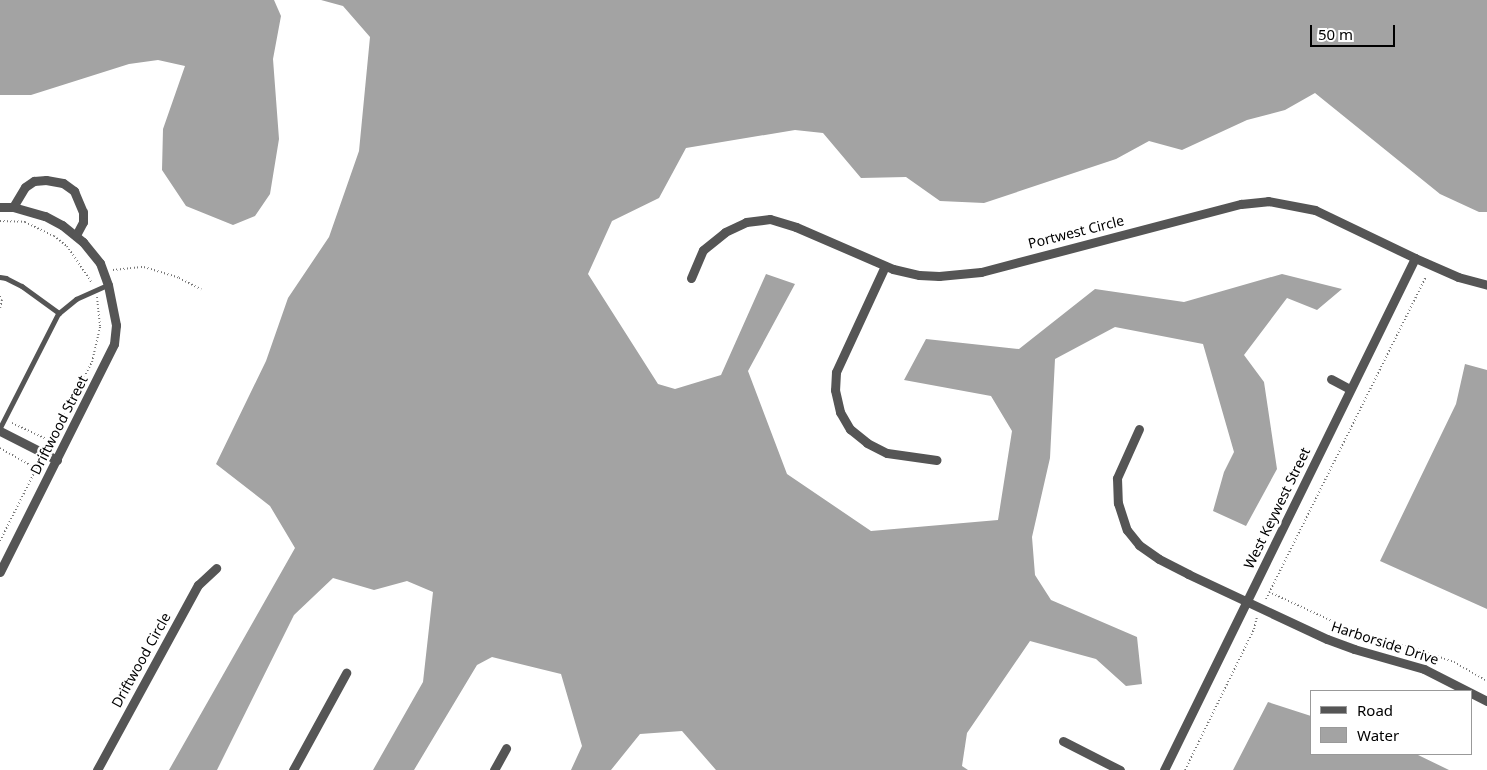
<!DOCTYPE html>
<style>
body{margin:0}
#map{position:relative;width:1487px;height:770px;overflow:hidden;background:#fff;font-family:"Noto Sans",sans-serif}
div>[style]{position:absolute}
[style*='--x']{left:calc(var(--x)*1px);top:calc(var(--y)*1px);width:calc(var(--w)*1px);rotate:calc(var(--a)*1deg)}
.water>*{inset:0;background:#a3a3a3}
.path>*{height:2px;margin-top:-1px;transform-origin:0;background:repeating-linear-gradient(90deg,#777 0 1px,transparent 0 3.5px)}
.lane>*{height:4.5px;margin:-2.25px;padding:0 2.25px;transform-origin:2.25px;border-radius:2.25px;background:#555}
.street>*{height:9px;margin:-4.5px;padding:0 4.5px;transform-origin:4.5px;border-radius:4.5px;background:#555}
span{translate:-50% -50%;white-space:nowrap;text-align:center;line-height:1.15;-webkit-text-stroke:5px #fff;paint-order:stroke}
.street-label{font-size:14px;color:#000}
.legend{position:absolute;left:1310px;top:690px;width:162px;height:65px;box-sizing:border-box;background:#fff;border:1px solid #999;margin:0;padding:6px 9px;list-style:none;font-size:15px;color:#000}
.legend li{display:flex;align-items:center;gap:10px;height:25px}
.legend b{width:25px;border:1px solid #999}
.scale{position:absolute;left:1310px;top:25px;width:85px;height:22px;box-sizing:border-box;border:2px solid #000;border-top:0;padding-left:6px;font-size:15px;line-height:18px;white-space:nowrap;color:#000;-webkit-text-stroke:4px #fff;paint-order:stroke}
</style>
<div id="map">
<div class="water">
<i style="clip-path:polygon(0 0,274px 0,281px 16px,273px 59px,279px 139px,270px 194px,255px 216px,233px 225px,186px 206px,162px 170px,163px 129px,185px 66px,158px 60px,129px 64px,31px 95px,0 95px)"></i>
<i style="clip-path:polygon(321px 0,1487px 0,1487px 212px,1479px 212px,1440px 194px,1315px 93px,1285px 110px,1247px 120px,1182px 150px,1149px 141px,1116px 159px,984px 203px,940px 201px,906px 177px,861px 178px,823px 133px,795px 130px,686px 148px,659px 198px,612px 221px,588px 274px,658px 384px,675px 389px,721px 375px,766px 274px,795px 284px,748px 371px,787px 474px,871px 531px,998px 520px,1012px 431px,991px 396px,904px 380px,926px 339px,1019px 349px,1095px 289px,1184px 302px,1282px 274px,1342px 289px,1317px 310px,1287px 298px,1244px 355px,1264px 382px,1277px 469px,1246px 526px,1213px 511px,1224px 472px,1234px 452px,1203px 344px,1115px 327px,1055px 359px,1050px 458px,1032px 537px,1035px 575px,1051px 600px,1137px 637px,1142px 684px,1126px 686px,1096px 659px,1030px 641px,967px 733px,962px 766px,968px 770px,716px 770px,682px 731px,640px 734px,611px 770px,571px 770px,582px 746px,561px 674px,492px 657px,477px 665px,414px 770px,373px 770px,423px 682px,433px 592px,407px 581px,374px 590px,333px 578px,294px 615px,217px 770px,169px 770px,295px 548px,270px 506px,216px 464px,266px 361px,288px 298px,329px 237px,359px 151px,370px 37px,343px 6px)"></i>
<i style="clip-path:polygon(1465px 364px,1487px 370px,1487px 609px,1380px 561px,1456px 404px)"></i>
<i style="clip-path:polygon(1268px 702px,1311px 716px,1311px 754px,1416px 754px,1449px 770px,1233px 770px)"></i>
</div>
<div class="path">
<i style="--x:0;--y:221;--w:25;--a:2"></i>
<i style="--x:25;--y:222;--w:32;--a:26"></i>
<i style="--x:54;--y:236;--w:16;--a:38"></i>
<i style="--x:67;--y:246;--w:45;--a:56"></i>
<i style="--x:113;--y:270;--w:31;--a:-6"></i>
<i style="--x:144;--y:267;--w:37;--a:17"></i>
<i style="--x:179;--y:278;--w:25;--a:27"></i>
<i style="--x:0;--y:296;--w:4;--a:63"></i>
<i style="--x:2;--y:300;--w:8;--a:104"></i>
<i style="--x:12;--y:423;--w:43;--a:24.8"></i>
<i style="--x:48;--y:445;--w:94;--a:-62.1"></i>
<i style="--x:92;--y:362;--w:37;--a:-77"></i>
<i style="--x:100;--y:326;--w:29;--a:-96"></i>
<i style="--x:0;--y:448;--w:43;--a:29.6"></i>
<i style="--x:0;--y:541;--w:87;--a:-63.4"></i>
<i style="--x:1269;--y:592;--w:112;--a:24.7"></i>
<i style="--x:1371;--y:639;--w:38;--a:11"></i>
<i style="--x:1408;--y:646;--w:49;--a:19.2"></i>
<i style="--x:1454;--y:662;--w:38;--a:30"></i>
<i style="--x:1266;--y:599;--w:360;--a:-63.6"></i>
<i style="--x:1185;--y:770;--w:157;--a:-63.9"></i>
<i style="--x:1254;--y:629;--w:12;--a:-76"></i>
</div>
<div class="lane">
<i style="--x:0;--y:277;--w:6;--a:9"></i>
<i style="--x:6;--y:278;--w:18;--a:27"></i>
<i style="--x:22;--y:286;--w:46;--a:36.1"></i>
<i style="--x:59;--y:313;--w:130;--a:117"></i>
<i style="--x:59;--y:313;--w:22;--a:-39"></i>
<i style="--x:76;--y:299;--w:35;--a:-24"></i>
</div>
<div class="street">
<i style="--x:0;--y:207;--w:13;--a:0"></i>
<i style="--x:13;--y:207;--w:33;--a:16"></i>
<i style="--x:45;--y:216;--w:19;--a:28"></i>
<i style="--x:62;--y:225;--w:27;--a:39"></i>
<i style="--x:83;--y:242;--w:27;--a:51"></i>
<i style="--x:100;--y:263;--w:23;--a:70"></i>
<i style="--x:108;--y:285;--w:41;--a:78.7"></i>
<i style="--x:116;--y:325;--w:19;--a:96"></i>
<i style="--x:114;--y:344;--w:255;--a:116.6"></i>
<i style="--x:13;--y:207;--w:23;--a:-59"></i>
<i style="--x:25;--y:187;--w:11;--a:-34"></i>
<i style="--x:34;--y:181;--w:12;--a:-5"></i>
<i style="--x:46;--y:180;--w:17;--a:10"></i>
<i style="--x:63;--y:183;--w:14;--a:36"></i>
<i style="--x:74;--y:191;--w:23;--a:67"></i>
<i style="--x:83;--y:212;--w:10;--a:90"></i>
<i style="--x:83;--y:222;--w:15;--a:118"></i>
<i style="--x:885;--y:266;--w:117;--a:114.8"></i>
<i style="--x:836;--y:372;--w:18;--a:93"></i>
<i style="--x:835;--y:390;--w:23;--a:77"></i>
<i style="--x:840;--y:412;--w:20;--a:60"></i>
<i style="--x:850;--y:429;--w:22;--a:39"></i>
<i style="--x:867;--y:443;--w:22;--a:27"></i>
<i style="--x:887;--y:453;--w:50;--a:8"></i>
<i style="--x:691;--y:278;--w:30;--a:-67"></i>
<i style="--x:703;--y:250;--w:28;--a:-39"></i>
<i style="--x:725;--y:232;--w:23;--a:-25"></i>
<i style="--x:746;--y:222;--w:24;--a:-7"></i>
<i style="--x:770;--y:219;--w:27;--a:17"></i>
<i style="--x:796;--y:227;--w:106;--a:23.4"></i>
<i style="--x:893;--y:269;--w:27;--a:13"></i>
<i style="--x:919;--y:275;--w:20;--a:3"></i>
<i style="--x:939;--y:276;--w:42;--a:-5.4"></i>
<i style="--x:981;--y:272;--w:269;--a:-14.7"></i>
<i style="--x:1241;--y:204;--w:27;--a:-6"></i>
<i style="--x:1268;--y:201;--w:48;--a:10.8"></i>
<i style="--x:1315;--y:210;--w:111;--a:25.6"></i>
<i style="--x:1415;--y:258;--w:47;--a:23.8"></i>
<i style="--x:1458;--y:277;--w:30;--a:15"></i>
<i style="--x:1331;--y:379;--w:21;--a:28"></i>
<i style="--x:1139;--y:429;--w:54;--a:114.2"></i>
<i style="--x:1117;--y:478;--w:25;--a:88"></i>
<i style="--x:1118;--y:503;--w:28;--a:72"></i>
<i style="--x:1127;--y:530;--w:19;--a:51"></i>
<i style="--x:1139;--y:545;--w:24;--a:35"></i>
<i style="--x:1159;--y:559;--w:33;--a:27"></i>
<i style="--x:1188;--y:574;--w:153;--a:25.1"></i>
<i style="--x:1327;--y:639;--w:29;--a:20"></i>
<i style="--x:1354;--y:649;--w:73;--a:15.9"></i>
<i style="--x:1424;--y:669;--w:71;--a:26.9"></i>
<i style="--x:0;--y:431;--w:64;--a:27"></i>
<i style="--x:1063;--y:741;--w:64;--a:27"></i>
<i style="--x:97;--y:770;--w:211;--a:-61.4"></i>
<i style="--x:198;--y:585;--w:25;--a:-43"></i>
<i style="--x:293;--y:770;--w:111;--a:-61.3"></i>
<i style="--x:494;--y:770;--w:25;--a:-61"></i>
<i style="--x:1164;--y:770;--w:570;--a:-63.88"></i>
</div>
<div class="street-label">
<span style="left:1076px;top:232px;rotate:-14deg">Portwest Circle</span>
<span style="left:59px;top:425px;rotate:-63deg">Driftwood Street</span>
<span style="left:1277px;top:508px;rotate:-64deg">West Keywest Street</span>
<span style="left:1385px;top:643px;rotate:18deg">Harborside Drive</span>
<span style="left:141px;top:660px;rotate:-61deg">Driftwood Circle</span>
</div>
<ul class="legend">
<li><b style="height:6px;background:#555"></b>Road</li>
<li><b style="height:14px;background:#a3a3a3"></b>Water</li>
</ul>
<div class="scale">50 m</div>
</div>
